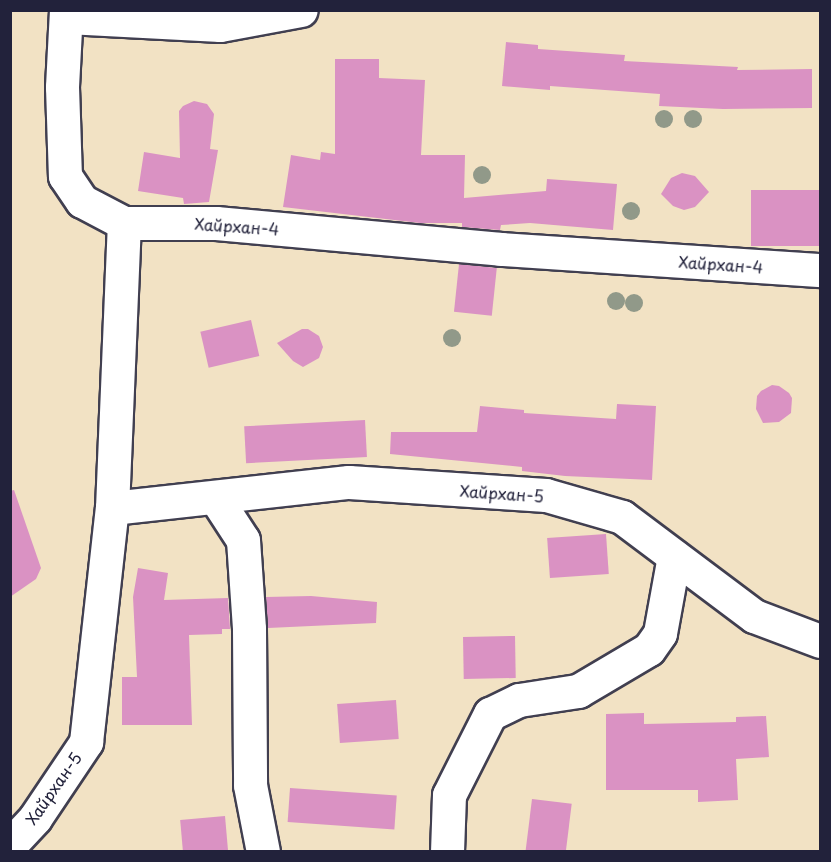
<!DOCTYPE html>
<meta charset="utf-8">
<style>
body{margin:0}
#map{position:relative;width:831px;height:862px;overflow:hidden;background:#f2e2c4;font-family:"Playpen Sans",sans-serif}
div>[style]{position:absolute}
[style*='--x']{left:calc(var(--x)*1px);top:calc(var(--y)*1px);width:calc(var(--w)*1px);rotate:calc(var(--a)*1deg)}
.building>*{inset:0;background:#da92c3;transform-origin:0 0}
.roads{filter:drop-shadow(2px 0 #413f50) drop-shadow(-2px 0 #413f50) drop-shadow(0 2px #413f50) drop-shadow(0 -2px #413f50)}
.minor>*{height:33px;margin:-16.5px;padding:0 16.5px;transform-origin:16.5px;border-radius:16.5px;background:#fff}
.trees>*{width:18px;height:18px;margin:-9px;border-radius:50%;background:#919989}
span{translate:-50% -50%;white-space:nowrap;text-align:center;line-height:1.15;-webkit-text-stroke:6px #fff;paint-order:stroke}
.street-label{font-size:16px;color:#22223b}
.frame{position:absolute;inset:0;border:12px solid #22223b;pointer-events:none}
</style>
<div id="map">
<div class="building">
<i style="clip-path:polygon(506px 42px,538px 45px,538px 49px,625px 55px,624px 61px,738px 67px,737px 70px,812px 69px,812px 108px,723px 109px,659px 106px,660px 94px,550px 86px,550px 90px,502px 86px)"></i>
<i style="clip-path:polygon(335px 59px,379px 59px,379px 78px,425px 80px,421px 155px,465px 155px,464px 198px,546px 191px,547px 179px,617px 184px,613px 230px,530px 223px,501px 225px,500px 230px,462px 227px,462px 223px,420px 223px,283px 207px,291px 155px,320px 160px,321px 152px,335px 154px)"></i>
<i style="clip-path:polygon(194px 101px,207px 104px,214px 114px,210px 149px,218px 150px,209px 202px,184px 204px,183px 198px,138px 191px,144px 152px,180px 158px,179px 111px,183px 106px)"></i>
<i style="clip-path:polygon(682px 173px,695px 176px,709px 192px,695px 207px,684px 210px,673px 206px,661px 194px,671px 178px)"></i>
<i style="left:751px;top:190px;width:69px;height:56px"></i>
<i style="left:459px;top:264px;width:38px;height:48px;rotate:6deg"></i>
<i style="left:251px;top:320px;width:37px;height:52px;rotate:77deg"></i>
<i style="clip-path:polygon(302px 329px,308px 329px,319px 336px,323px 347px,319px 358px,303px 367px,293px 361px,277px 343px)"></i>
<i style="clip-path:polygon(772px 385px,779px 386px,789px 393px,792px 398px,791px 413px,779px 422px,763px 423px,756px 409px,757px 396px,761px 391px)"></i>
<i style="clip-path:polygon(617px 404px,656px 406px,652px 480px,565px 476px,522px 471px,522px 467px,390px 454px,391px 432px,477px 432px,480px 406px,524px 410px,524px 413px,616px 419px)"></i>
<i style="left:365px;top:420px;width:37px;height:121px;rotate:87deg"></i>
<i style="clip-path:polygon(14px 490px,41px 568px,36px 579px,10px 597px,10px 491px)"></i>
<i style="left:606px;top:534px;width:40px;height:59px;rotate:86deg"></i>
<i style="clip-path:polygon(138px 568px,168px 573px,164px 600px,228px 598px,230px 629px,222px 629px,222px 634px,189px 635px,192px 725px,122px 725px,122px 677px,137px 677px,133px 597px)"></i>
<i style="clip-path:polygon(311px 596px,377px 602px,376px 623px,268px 628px,266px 597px)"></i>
<i style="left:515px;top:636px;width:42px;height:52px;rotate:89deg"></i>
<i style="left:396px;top:700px;width:39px;height:59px;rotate:86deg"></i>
<i style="clip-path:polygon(644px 713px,644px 724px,736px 722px,736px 717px,766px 716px,769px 757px,736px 759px,738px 800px,698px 802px,698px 790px,606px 790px,606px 714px)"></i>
<i style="left:290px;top:788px;width:107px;height:34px;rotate:4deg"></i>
<i style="left:532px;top:799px;width:40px;height:53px;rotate:7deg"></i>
<i style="left:225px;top:816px;width:36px;height:45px;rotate:85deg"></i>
</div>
<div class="roads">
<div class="minor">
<i style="--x:66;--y:10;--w:77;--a:93"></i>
<i style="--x:62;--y:87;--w:89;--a:88.1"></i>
<i style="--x:65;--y:176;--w:30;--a:56"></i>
<i style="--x:82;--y:201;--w:47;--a:27.6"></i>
<i style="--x:124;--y:223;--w:92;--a:0"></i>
<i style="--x:216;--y:223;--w:286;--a:5.2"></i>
<i style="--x:501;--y:249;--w:320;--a:3.8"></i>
<i style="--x:67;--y:17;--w:153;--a:3"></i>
<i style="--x:220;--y:25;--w:82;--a:-10.5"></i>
<i style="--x:215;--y:497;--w:51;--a:56.9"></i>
<i style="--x:243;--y:540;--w:89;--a:86.1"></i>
<i style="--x:249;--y:629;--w:156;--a:89.6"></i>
<i style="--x:250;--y:785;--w:68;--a:79"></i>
<i style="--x:112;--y:508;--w:238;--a:-6.3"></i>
<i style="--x:349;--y:482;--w:197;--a:3.8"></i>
<i style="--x:546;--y:495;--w:79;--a:16.1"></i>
<i style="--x:622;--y:517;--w:165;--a:36.9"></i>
<i style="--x:754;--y:616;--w:71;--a:20.7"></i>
<i style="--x:10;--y:845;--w:37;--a:-47"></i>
<i style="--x:35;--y:818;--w:92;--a:-56.1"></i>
<i style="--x:86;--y:742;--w:235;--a:-83.7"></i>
<i style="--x:112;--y:508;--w:285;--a:-87.6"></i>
<i style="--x:447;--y:852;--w:57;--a:-88"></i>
<i style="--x:449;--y:795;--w:91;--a:-63.2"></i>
<i style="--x:490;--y:714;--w:32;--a:-26"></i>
<i style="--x:519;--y:700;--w:60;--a:-8.7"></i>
<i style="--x:578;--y:691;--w:82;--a:-30.6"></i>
<i style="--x:649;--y:649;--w:19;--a:-55"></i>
<i style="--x:660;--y:633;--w:78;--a:-79.7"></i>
</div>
</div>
<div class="trees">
<i style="left:664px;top:119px"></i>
<i style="left:693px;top:119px"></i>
<i style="left:482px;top:175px"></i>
<i style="left:631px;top:211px"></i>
<i style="left:616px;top:301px"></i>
<i style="left:634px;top:303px"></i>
<i style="left:452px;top:338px"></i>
</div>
<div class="street-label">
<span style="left:237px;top:226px;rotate:4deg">Хайрхан-4</span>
<span style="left:721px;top:264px;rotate:4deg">Хайрхан-4</span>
<span style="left:502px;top:493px;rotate:4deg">Хайрхан-5</span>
<span style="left:53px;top:788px;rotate:-55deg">Хайрхан-5</span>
</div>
<div class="frame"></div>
</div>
